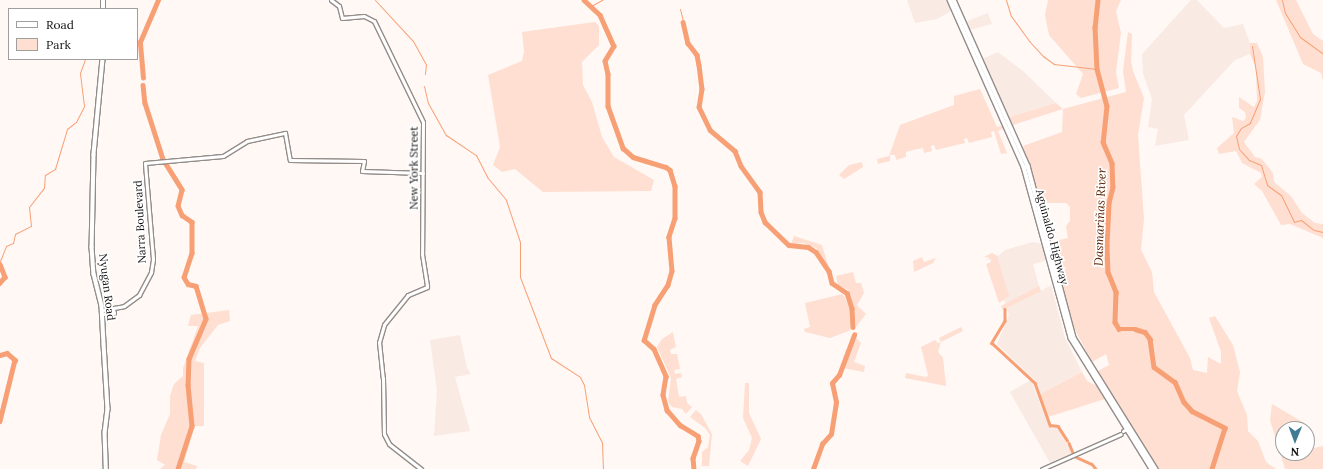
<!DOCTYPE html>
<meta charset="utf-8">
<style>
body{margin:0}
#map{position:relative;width:1323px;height:469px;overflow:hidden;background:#fff8f5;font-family:Lora,serif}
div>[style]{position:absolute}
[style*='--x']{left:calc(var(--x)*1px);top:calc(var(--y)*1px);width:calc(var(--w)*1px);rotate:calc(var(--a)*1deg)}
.built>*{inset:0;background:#f9eae4}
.green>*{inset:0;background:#fedfd1}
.stream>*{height:1px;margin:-0.5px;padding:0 0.5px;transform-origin:0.5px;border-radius:0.5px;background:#f8a075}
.canal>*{height:2.5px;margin:-1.25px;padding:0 1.25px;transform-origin:1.25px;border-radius:1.25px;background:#f8a075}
.river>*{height:4.5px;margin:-2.25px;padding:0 2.25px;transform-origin:2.25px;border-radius:2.25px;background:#f8a075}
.roads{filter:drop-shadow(1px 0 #938d8a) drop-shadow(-1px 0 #938d8a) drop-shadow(0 1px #938d8a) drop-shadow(0 -1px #938d8a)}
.minor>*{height:3px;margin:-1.5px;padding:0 1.5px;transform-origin:1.5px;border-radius:1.5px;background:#fff}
.major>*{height:3.5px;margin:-1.75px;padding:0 1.75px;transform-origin:1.75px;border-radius:1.75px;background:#fff}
span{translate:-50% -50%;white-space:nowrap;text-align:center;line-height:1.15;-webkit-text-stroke:3.5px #fff;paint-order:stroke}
.street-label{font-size:11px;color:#100e0d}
.water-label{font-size:12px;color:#5a2403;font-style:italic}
.legend{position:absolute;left:8px;top:8px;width:130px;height:52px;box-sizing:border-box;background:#fff;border:1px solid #9f9f9e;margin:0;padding:5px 7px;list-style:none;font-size:12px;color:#100e0d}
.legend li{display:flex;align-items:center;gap:8px;height:20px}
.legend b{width:20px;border:1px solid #9f9f9e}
.north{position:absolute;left:1275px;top:421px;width:40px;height:40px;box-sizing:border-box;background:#fff;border:1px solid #9f9f9e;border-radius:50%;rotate:181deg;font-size:11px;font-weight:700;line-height:16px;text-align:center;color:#100e0d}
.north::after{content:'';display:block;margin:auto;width:14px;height:18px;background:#407c94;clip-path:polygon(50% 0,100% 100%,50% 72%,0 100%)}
</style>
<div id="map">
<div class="built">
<i style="clip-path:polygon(907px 0,948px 0,951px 11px,937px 19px,915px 23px)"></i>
<i style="clip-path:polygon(1191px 0,1197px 0,1224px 28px,1243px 24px,1250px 43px,1250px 54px,1235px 60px,1184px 115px,1189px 140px,1155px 146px,1158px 129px,1148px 127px,1152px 99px,1143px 74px,1142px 54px)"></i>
<i style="clip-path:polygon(988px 13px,992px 24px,970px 30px,967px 21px)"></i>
<i style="clip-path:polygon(998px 52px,1023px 71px,1056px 103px,1009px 117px,982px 59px)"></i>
<i style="clip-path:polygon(1033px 242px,1043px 244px,1047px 260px,1033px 264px,1039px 286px,1041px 291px,1051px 285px,1065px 338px,1082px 372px,1040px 394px,1036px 381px,997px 344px,1009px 315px,990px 259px,992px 253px,998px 256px,1005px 250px)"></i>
<i style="clip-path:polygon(460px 335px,467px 368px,471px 374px,455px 377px,470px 431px,434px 436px,437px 391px,430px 340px)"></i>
<i style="clip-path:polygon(1031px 380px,1049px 427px,1057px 427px,1072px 453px,1050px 463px,1010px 392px)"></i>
</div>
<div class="green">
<i style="clip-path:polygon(1048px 0,1121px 0,1116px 11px,1121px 33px,1116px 72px,1119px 88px,1081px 98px,1076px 94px,1083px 74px,1049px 35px,1045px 15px)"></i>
<i style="clip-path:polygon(1276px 0,1296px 0,1313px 34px,1323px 41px,1323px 81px,1321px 73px,1303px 64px)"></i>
<i style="clip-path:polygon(595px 22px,599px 26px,599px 45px,582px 62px,583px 85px,592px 102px,602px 137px,614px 157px,654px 180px,651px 191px,543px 192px,515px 169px,502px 172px,493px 165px,500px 147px,488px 75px,522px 61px,524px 51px,522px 32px)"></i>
<i style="clip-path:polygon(1128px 32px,1132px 34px,1131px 61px,1133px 71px,1144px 98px,1138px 135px,1144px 219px,1141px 250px,1152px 272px,1154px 292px,1190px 358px,1193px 370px,1207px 373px,1208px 357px,1221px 364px,1221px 352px,1209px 318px,1215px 316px,1233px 345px,1240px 372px,1237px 391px,1247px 415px,1248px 431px,1258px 441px,1266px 462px,1276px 469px,1159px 469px,1098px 371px,1109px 365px,1106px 354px,1092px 362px,1072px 324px,1050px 242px,1068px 238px,1066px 226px,1070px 221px,1070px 207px,1066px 203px,1040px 203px,1023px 146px,1062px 132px,1063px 109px,1013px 125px,1009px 117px,1056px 103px,1063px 109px,1126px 92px,1123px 71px)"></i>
<i style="clip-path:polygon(1250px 43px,1257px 43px,1263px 57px,1265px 92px,1260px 120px,1244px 142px,1255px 157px,1262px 159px,1273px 173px,1274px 182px,1291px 196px,1302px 213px,1315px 223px,1323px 224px,1323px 238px,1290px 224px,1281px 225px,1262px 191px,1254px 184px,1262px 177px,1261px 173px,1242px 163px,1236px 151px,1219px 154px,1217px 148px,1234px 133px,1232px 117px,1243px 121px,1246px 118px,1245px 112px,1239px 108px,1239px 97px,1254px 107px,1257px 101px,1256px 68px,1250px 54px)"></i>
<i style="clip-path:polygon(980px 89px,997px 127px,1004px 125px,1005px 128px,998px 131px,1007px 153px,1001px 154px,994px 131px,991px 132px,992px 137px,969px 143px,967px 138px,964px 139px,965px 143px,936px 150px,934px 145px,931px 146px,932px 151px,924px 153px,923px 148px,913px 150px,906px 152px,906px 157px,896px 160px,895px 155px,890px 155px,890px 161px,878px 164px,877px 159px,889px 156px,900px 125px,954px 105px,954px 96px)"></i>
<i style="clip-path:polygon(862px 162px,863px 167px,844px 179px,839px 175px,849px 165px)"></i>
<i style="clip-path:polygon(794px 236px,822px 245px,830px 271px,816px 248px,803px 243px,791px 244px)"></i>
<i style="clip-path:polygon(992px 253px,997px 256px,1009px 296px,999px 303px,986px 264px,991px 262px,991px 259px,985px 260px,990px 258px,984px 257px)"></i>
<i style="clip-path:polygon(922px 257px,924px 262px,936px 258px,933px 263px,914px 272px,913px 261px)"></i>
<i style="clip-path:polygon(853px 272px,856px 283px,861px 283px,864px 293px,857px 305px,866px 314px,856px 327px,854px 307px,848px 290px,838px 285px,836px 276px)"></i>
<i style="clip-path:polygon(1039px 286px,1041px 291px,1003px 310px,1001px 306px)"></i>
<i style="clip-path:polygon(843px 294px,850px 309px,851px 330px,830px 338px,805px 332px,804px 329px,810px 327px,805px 303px)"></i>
<i style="clip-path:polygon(229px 310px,230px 321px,218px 325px,200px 348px,195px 361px,204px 363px,204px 426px,195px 426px,184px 462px,197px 466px,196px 469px,160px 469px,165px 465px,157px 460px,161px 435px,170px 414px,170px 396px,174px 384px,183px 376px,183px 368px,198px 326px,188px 326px,191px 315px)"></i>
<i style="clip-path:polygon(961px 327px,963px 331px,941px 342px,938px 352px,943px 358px,946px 386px,905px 378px,906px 373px,926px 377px,928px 375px,921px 347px,935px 340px,938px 343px,941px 342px,939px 338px)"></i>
<i style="clip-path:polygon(673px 332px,676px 347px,670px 350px,671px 354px,677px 354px,680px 369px,674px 370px,675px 374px,681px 373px,682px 377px,676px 379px,679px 397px,686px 396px,687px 403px,692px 407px,686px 414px,682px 409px,672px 407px,668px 402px,671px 378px,657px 347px,662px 339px)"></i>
<i style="clip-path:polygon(856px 338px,861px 343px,854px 362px,865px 366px,864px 372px,843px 368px)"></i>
<i style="clip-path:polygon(1082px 372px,1087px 381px,1097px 386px,1105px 399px,1048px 417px,1040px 394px)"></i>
<i style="clip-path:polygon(745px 383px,749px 383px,749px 413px,761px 439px,748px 466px,740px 461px,749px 450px,752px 438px,743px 418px)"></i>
<i style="clip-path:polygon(evenodd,1272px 404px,1306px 424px,1314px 448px,1323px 446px,1323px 469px,1285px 469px,1270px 420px,1272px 404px,1283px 429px,1307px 429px,1307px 453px,1283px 453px,1283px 429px)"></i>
<i style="clip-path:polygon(696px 410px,701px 414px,712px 434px,709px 466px,702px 466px,702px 452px,708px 447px,710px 435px,705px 428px,690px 417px)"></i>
</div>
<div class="stream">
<i style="--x:375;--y:0;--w:56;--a:47.2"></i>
<i style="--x:413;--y:41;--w:26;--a:61"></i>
<i style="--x:426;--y:64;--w:10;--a:96"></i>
<i style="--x:1006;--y:0;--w:17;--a:73"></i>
<i style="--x:1011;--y:16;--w:31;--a:54"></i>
<i style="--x:1029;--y:41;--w:21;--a:47"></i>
<i style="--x:1043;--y:56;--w:14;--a:36"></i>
<i style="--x:1054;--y:64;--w:43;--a:6.6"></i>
<i style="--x:1282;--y:0;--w:13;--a:77"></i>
<i style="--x:1285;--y:13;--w:28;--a:58"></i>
<i style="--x:1300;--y:37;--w:29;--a:36"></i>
<i style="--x:591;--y:6;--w:13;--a:-29"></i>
<i style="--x:680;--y:9;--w:12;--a:76"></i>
<i style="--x:1252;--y:46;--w:54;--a:81.4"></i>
<i style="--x:1260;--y:99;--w:26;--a:113"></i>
<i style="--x:1250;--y:123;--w:10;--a:151"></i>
<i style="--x:1241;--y:128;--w:9;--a:122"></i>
<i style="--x:1236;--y:136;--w:13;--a:77"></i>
<i style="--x:1239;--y:149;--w:15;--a:48"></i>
<i style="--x:1249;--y:160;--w:13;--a:23"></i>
<i style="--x:1261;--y:165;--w:21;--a:73"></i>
<i style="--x:1267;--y:185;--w:17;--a:36"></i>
<i style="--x:1281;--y:195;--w:30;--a:64"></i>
<i style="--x:1294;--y:222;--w:7;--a:-16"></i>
<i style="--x:1301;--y:220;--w:16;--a:38"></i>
<i style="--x:1314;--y:230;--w:9;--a:13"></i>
<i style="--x:424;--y:86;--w:17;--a:77"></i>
<i style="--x:428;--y:103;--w:37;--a:61"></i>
<i style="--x:446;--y:135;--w:36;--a:34"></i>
<i style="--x:476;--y:155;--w:25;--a:63"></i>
<i style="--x:487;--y:177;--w:30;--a:50"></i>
<i style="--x:506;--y:200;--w:44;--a:71.6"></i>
<i style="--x:520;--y:242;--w:35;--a:90"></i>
<i style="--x:520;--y:277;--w:87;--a:69.1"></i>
<i style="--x:551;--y:358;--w:35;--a:33"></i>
<i style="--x:580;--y:377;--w:9;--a:63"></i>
<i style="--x:584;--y:385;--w:32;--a:81"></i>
<i style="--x:589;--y:417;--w:28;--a:63"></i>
<i style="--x:602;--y:442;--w:27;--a:88"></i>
<i style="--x:0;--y:261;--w:16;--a:-68"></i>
<i style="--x:6;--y:246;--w:8;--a:-23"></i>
<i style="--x:13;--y:243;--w:9;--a:-77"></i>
<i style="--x:15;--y:234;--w:18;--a:-27"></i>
<i style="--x:31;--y:226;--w:19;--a:-96"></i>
<i style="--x:29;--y:207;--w:24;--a:-52"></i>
<i style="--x:44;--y:188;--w:13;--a:-86"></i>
<i style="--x:45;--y:175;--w:12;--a:-31"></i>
<i style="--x:55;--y:169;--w:42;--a:-73.3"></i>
<i style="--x:67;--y:129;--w:11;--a:-38"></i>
<i style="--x:76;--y:122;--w:18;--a:-63"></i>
<i style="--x:84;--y:106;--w:33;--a:-97"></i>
<i style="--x:80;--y:73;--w:15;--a:-70"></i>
</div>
<div class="canal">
<i style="--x:1005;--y:309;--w:12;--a:90"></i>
<i style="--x:1005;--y:321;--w:26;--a:121"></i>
<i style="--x:992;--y:343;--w:59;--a:42.9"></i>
<i style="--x:1035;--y:383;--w:45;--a:70.3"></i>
<i style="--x:1050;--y:425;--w:8;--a:7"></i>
<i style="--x:1058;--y:426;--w:17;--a:57"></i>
<i style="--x:1069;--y:443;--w:11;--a:68"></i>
<i style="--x:1076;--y:457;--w:17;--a:24"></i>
<i style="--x:1092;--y:464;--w:6;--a:51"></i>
</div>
<div class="river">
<i style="--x:584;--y:0;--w:22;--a:43"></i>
<i style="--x:600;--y:15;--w:34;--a:66"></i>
<i style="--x:614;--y:46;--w:17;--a:121"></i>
<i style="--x:605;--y:61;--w:13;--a:77"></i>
<i style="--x:608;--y:74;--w:32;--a:90"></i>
<i style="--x:608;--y:106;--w:45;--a:70.3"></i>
<i style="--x:623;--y:148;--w:13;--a:42"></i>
<i style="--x:633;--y:157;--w:34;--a:17"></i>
<i style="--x:666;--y:167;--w:5;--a:37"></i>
<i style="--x:670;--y:170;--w:17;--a:73"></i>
<i style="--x:675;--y:186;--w:32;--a:90"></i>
<i style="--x:675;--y:218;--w:20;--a:108"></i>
<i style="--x:669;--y:237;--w:34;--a:85"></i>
<i style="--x:672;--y:271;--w:15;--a:106"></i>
<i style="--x:668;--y:285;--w:24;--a:123"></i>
<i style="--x:655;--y:305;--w:37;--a:107"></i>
<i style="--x:644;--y:340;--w:13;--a:42"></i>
<i style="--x:654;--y:349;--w:30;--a:66"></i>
<i style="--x:666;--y:376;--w:19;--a:99"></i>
<i style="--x:663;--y:395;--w:16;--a:75"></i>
<i style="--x:667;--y:410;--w:20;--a:49"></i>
<i style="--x:680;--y:425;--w:21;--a:31"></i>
<i style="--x:698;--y:436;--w:5;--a:79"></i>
<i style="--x:699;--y:441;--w:18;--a:109"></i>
<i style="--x:693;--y:458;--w:11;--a:85"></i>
<i style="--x:1098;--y:0;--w:27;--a:96"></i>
<i style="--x:1095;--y:27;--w:42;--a:87.3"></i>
<i style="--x:1097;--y:69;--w:38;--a:75"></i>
<i style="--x:1107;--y:106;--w:36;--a:96"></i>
<i style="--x:1103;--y:142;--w:23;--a:67"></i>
<i style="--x:1112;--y:163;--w:24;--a:88"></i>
<i style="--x:1113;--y:187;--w:16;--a:104"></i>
<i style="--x:1109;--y:203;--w:42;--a:92.7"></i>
<i style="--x:1107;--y:245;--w:27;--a:88"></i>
<i style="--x:1108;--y:272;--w:22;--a:68"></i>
<i style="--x:1116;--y:292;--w:30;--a:92"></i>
<i style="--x:1115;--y:322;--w:8;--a:60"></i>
<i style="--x:1119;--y:329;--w:16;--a:0"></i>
<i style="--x:1135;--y:329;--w:10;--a:17"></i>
<i style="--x:1145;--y:332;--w:9;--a:54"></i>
<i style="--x:1150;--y:339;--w:28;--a:82"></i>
<i style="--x:1154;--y:367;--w:26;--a:36"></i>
<i style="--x:1175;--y:382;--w:22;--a:66"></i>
<i style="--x:1184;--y:402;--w:12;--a:48"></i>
<i style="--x:1192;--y:411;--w:37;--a:27"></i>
<i style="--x:1225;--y:428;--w:43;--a:107.6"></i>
<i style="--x:683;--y:22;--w:22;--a:77"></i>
<i style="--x:688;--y:43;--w:15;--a:53"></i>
<i style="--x:697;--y:55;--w:10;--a:79"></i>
<i style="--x:699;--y:65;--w:24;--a:83"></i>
<i style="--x:702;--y:89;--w:18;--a:99"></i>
<i style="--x:699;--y:107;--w:25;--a:64"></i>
<i style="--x:710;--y:130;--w:33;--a:40"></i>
<i style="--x:735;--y:151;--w:16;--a:68"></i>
<i style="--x:741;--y:166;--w:32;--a:54"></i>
<i style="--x:760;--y:192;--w:20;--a:87"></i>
<i style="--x:761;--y:212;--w:11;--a:68"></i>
<i style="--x:765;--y:222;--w:33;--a:44"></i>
<i style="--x:789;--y:245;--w:19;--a:6"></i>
<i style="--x:808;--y:247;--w:9;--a:32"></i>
<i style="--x:816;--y:252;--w:23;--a:56"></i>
<i style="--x:829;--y:271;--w:12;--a:76"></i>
<i style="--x:832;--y:283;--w:18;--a:34"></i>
<i style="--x:847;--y:293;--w:16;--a:72"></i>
<i style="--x:852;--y:308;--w:19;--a:87"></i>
<i style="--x:143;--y:78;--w:36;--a:-95"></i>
<i style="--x:140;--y:42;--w:46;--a:-66.8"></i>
<i style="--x:143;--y:85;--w:18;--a:84"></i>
<i style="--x:145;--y:103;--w:59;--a:72.2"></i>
<i style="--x:163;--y:159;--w:36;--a:58"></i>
<i style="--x:182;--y:190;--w:16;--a:104"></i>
<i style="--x:178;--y:206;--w:10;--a:66"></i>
<i style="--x:182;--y:215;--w:12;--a:35"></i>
<i style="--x:192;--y:222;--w:31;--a:90"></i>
<i style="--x:192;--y:253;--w:25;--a:108"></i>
<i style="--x:184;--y:277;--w:8;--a:60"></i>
<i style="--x:188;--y:284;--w:8;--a:14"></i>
<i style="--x:196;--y:286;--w:34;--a:73"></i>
<i style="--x:206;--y:319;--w:43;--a:113"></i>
<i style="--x:189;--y:359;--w:26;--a:92"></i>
<i style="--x:188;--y:385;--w:41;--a:84.4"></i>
<i style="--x:192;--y:426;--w:45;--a:108"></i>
<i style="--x:0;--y:264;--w:14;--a:69"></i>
<i style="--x:5;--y:277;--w:8;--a:130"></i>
<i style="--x:0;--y:355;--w:7;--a:-16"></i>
<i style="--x:7;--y:353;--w:11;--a:41"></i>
<i style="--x:15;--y:360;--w:63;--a:103.8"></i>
<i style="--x:813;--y:469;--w:27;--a:-70"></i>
<i style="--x:822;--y:444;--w:13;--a:-48"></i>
<i style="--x:831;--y:434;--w:32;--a:-81"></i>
<i style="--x:836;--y:402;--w:19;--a:-102"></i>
<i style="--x:832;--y:383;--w:11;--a:-49"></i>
<i style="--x:839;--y:375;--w:43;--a:-69.4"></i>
</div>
<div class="roads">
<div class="minor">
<i style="--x:331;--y:0;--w:10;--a:37"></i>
<i style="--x:339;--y:6;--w:12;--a:76"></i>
<i style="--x:342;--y:18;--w:22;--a:-5"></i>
<i style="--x:364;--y:16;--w:11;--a:27"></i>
<i style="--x:374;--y:21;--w:112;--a:64.1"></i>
<i style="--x:423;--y:122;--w:132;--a:90.4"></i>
<i style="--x:422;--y:254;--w:33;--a:81"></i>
<i style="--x:427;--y:287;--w:21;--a:157"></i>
<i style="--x:408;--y:295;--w:38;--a:129"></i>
<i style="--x:384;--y:325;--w:18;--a:106"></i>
<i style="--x:379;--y:342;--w:36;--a:84"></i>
<i style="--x:383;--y:378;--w:56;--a:89"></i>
<i style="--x:384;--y:434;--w:11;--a:63"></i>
<i style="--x:389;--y:444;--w:41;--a:38"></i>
<i style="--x:102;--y:310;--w:22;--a:-10"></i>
<i style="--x:124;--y:306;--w:19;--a:-36"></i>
<i style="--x:139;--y:295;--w:26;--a:-62"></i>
<i style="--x:151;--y:272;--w:13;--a:-81"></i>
<i style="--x:153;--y:259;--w:96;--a:-94.8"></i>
<i style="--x:145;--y:163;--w:78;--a:-5.1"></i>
<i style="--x:223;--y:156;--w:28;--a:-32"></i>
<i style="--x:247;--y:141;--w:39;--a:-12"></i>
<i style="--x:285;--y:133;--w:27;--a:80"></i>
<i style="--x:290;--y:160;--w:74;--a:0.8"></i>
<i style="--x:364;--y:161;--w:10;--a:101"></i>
<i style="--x:362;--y:171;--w:61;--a:1.9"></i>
<i style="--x:102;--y:314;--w:12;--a:-5"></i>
<i style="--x:114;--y:313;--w:4;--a:-104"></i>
<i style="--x:1123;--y:431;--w:4;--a:-27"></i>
<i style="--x:1042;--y:469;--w:86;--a:-23.9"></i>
</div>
<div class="major">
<i style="--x:950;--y:0;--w:183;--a:66.1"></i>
<i style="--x:1024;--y:167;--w:177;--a:74.6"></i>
<i style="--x:1071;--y:338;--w:154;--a:58.3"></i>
<i style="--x:954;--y:0;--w:182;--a:66"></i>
<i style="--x:1028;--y:166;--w:178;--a:75"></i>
<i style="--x:1074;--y:338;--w:155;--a:58"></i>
<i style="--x:103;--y:9;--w:9;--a:-90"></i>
<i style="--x:103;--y:59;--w:96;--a:95.4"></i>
<i style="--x:94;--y:155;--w:92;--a:91.2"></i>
<i style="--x:92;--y:247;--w:27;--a:86"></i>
<i style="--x:94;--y:274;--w:33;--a:76"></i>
<i style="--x:102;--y:306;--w:38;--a:87"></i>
<i style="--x:104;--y:344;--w:65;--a:86.5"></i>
<i style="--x:108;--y:409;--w:23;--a:97"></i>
<i style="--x:105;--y:432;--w:37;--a:88"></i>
</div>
</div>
<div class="street-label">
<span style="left:414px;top:168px;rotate:-90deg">New York Street</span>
<span style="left:140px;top:222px;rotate:-93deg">Narra Boulevard</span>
<span style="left:1052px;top:237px;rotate:75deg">Aguinaldo Highway</span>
<span style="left:107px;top:287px;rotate:83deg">Nyugan Road</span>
</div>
<div class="water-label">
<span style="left:1100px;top:217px;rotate:-88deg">Dasmariñas River</span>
</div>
<ul class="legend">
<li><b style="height:5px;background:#fff"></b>Road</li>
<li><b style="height:11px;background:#fedfd1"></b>Park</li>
</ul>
<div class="north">N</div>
</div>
